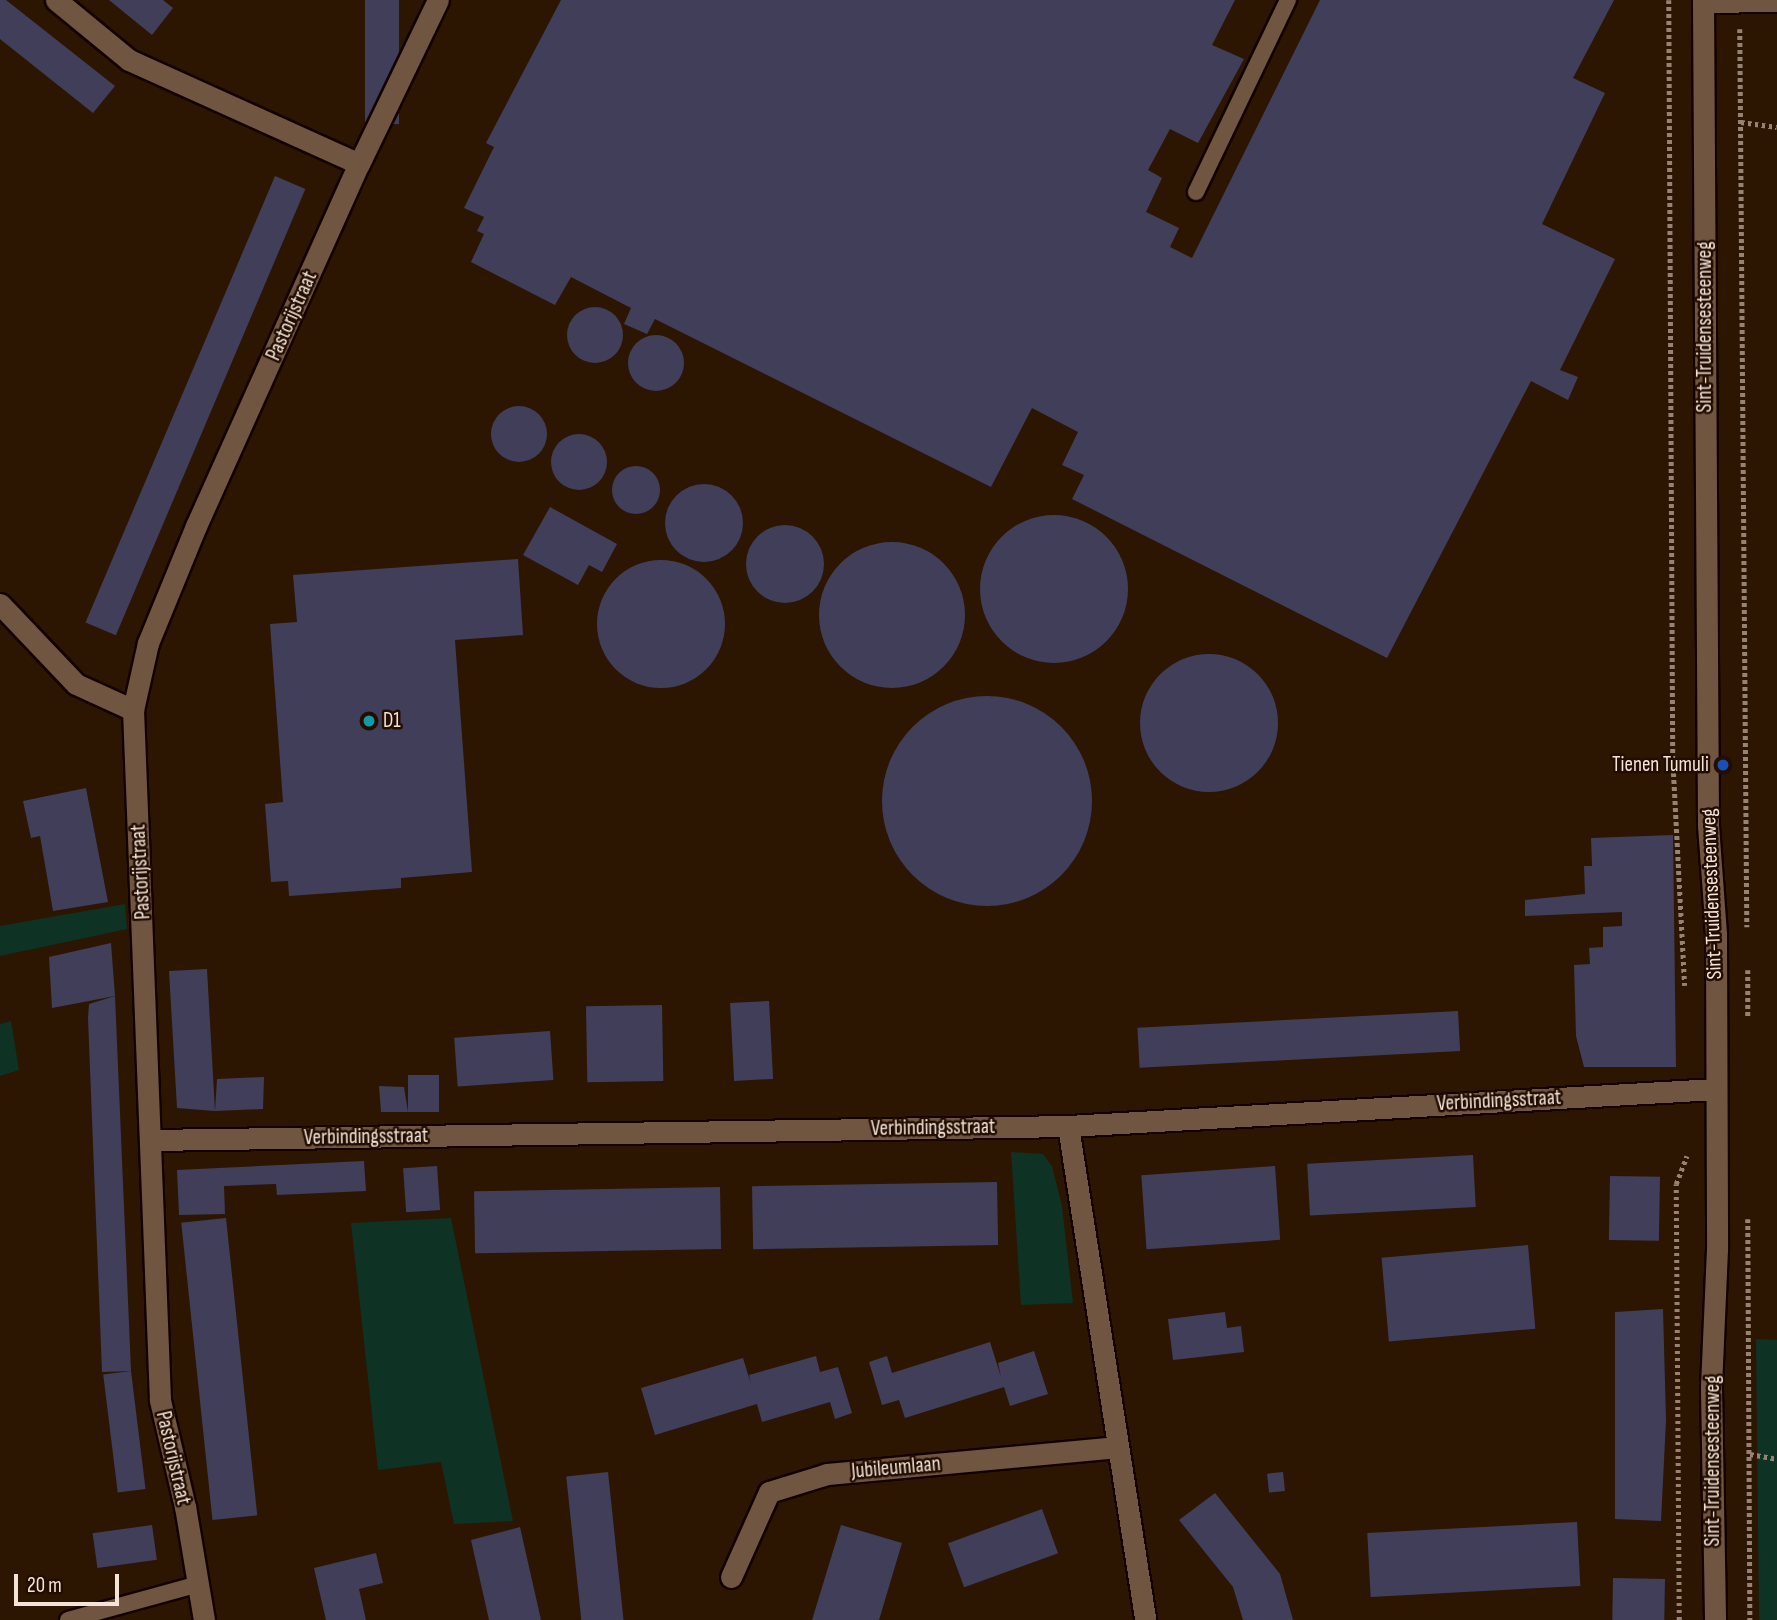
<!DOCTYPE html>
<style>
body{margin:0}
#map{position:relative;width:1777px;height:1620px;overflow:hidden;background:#2c1602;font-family:"Sofia Sans Condensed",sans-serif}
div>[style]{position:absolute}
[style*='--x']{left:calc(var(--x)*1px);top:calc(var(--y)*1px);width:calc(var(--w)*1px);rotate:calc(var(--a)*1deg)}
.green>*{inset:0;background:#0e3224}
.building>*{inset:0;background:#413e5a;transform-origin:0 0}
.round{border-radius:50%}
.path>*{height:4.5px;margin-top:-2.25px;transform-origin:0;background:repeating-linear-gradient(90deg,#968373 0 3.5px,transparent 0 7px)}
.roads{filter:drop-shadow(2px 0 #130200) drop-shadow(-2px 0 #130200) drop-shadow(0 2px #130200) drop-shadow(0 -2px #130200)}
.service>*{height:16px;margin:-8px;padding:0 8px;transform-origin:8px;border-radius:8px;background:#705640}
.minor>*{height:21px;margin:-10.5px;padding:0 10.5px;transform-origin:10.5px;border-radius:10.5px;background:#705640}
.secondary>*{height:21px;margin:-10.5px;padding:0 10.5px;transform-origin:10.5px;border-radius:10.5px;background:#705640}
.dots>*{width:19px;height:19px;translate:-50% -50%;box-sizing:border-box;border:4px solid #220d00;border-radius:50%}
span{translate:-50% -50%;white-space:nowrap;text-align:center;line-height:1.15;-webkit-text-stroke:5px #220d00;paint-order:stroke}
.street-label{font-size:21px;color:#f4e4d8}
.poi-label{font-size:21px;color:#f4e4d8}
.left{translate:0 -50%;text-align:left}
.right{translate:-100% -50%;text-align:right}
.scale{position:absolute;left:14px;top:1574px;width:105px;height:32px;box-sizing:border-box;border:4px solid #f4e4d8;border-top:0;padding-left:9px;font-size:21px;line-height:24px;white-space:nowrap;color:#f4e4d8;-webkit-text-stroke:5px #220d00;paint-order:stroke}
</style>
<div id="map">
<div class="green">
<i style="clip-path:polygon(125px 904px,127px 929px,0 956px,0 926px)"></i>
<i style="clip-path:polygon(11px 1021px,19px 1070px,0 1076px,0 1024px)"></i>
<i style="clip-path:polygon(1011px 1152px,1043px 1154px,1052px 1166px,1062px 1206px,1073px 1303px,1021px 1305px)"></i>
<i style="clip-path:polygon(451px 1218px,513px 1521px,454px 1524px,441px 1462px,378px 1470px,351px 1223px)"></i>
<i style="clip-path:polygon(1756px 1339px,1777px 1340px,1777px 1620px,1759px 1620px)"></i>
</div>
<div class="building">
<i style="clip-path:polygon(0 0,6px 0,115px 86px,93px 113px,0 39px)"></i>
<i style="clip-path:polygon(109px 0,163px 0,173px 8px,152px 35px)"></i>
<i style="left:365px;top:0;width:34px;height:124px"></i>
<i style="clip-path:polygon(561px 0,1235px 0,1212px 45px,1244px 59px,1198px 143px,1170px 129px,1148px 170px,1162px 178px,1146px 212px,1179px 228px,1170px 247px,1192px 258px,1320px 0,1614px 0,1573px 78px,1605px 93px,1542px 224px,1615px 259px,1560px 370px,1578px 377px,1568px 400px,1531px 381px,1387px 658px,1072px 499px,1084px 475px,1062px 465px,1078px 432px,1032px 408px,991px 487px,655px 319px,647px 334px,624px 324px,631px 308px,571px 277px,555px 305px,471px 262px,484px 234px,477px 231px,484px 217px,464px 208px,494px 147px,486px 143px)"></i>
<i style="left:275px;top:176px;width:33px;height:485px;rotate:23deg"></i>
<i class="round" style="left:567px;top:307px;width:56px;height:56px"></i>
<i class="round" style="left:628px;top:335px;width:56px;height:56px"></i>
<i class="round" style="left:491px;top:406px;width:56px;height:56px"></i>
<i class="round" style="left:551px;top:434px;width:56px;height:56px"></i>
<i class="round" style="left:612px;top:466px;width:48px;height:48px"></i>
<i class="round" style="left:665px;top:484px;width:78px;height:78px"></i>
<i style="clip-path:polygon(550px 507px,617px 544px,602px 572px,589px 565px,578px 585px,523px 555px)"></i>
<i class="round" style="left:980px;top:515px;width:148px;height:148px"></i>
<i class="round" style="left:746px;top:525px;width:78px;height:78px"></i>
<i class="round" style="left:819px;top:542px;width:146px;height:146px"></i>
<i style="clip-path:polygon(518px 559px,523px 635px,455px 640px,472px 872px,401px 878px,401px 888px,289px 896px,288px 881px,271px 882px,265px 804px,283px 802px,270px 624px,297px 622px,293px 575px)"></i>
<i class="round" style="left:597px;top:560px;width:128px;height:128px"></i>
<i class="round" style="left:1140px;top:654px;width:138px;height:138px"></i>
<i class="round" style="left:882px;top:696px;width:210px;height:210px"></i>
<i style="clip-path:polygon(86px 788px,108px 902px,53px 911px,40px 836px,31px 838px,23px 801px)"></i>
<i style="clip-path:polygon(1673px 835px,1676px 1067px,1584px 1067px,1576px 1036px,1574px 965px,1590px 964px,1589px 948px,1603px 947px,1603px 927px,1622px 926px,1622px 912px,1525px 916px,1525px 900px,1585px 894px,1584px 866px,1592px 866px,1591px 838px)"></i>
<i style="clip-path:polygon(111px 943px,115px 996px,52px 1008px,49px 957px)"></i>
<i style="clip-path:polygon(207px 969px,215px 1111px,217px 1079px,264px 1077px,263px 1109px,215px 1111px,177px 1108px,169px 971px)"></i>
<i style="clip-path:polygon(115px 996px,131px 1371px,102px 1372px,88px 1018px,89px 1004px)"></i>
<i style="left:769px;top:1001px;width:78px;height:39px;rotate:87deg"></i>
<i style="left:662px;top:1005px;width:76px;height:76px;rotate:89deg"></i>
<i style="left:1458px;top:1011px;width:40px;height:321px;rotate:87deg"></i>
<i style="left:550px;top:1031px;width:49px;height:96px;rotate:86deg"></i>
<i style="left:408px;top:1075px;width:31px;height:37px"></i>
<i style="clip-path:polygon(379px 1086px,404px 1087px,408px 1112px,381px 1112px)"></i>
<i style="left:1473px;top:1155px;width:52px;height:166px;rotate:87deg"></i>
<i style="clip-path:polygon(364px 1161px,366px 1191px,277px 1195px,276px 1184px,224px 1186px,225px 1214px,179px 1215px,177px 1170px)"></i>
<i style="left:437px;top:1166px;width:44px;height:34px;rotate:86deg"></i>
<i style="left:1275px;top:1166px;width:74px;height:134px;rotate:86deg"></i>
<i style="left:1610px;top:1176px;width:50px;height:64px;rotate:1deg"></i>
<i style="left:997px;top:1182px;width:63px;height:245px;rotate:89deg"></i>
<i style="left:720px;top:1187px;width:62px;height:246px;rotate:89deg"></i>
<i style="left:226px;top:1218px;width:299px;height:45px;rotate:84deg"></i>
<i style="left:1528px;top:1245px;width:84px;height:147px;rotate:85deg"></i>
<i style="clip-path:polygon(1663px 1309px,1666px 1420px,1661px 1521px,1615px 1519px,1615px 1312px)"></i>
<i style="clip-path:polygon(1225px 1312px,1227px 1328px,1241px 1326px,1244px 1352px,1173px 1360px,1168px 1319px)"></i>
<i style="clip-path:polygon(990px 1342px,1001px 1377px,998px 1363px,1034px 1351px,1048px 1394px,1010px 1406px,1004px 1387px,905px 1418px,899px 1400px,882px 1405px,869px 1362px,887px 1356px,892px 1373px)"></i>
<i style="clip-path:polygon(816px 1356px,820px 1372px,838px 1367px,852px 1413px,835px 1419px,830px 1402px,762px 1422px,757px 1404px,655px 1435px,641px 1388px,743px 1358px,751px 1384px,749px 1375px)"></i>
<i style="left:131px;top:1371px;width:119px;height:28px;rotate:83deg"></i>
<i style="left:608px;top:1472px;width:149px;height:42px;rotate:84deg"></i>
<i style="left:1283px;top:1472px;width:19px;height:16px;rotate:84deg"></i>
<i style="clip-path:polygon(1215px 1493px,1280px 1574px,1293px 1620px,1243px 1620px,1233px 1587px,1179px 1520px)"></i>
<i style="left:1042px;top:1509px;width:47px;height:100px;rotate:70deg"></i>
<i style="left:1577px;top:1522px;width:64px;height:210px;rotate:87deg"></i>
<i style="left:152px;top:1525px;width:35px;height:60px;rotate:82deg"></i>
<i style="clip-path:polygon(841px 1525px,902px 1543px,879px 1620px,812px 1620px)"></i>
<i style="clip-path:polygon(520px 1527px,541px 1620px,489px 1620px,471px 1540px)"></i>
<i style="clip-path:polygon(376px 1553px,383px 1583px,359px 1589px,366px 1620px,326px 1620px,314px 1568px)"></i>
<i style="left:1613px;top:1578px;width:52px;height:42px;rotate:1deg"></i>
</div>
<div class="path">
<i style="--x:1669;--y:0;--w:759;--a:89.7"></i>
<i style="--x:1673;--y:759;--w:227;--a:87"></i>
<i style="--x:1740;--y:29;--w:898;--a:89.55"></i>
<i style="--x:1741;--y:122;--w:36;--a:8"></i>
<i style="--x:1748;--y:970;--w:48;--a:90"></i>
<i style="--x:1748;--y:1219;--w:401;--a:89.7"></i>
<i style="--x:1750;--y:1454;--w:27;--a:10"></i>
<i style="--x:1679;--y:1620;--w:436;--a:-90.4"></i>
<i style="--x:1676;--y:1184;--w:30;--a:-69"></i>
</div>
<div class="roads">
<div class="service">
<i style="--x:1703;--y:5;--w:74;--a:-0.8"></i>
<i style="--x:1196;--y:192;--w:213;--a:-64.4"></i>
<i style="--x:68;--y:1620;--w:132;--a:-15.4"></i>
</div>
<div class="minor">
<i style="--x:56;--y:0;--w:94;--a:39.4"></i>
<i style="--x:129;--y:60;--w:252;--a:24.3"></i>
<i style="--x:0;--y:604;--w:110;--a:46.5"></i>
<i style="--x:76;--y:684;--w:63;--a:24.5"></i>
<i style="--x:1068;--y:1126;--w:500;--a:81.1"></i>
<i style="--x:150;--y:1140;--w:918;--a:-0.87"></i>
<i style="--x:1068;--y:1126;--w:649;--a:-3.27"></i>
<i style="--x:731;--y:1577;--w:93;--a:-65.9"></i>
<i style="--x:769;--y:1492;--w:61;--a:-17.2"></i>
<i style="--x:827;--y:1474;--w:290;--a:-5.3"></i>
<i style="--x:204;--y:1620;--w:115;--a:-99.5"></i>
<i style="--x:185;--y:1507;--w:110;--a:-103.2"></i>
<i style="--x:160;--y:1400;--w:691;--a:-92.24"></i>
<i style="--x:133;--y:710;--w:69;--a:-77.4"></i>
<i style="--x:148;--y:643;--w:126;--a:-67.7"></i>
<i style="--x:196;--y:526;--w:397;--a:-65.8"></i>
<i style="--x:359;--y:164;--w:182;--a:-64.3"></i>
</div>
<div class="secondary">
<i style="--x:1703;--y:0;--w:825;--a:89.65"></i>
<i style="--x:1708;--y:825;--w:109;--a:85.8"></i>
<i style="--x:1716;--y:934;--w:315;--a:89.8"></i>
<i style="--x:1717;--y:1249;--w:139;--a:92.5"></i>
<i style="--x:1711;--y:1388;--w:232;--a:89"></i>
</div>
</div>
<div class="dots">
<i style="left:369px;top:721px;background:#0f9aa8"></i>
<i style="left:1723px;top:765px;background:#1a4fb4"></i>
</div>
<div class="street-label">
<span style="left:292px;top:316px;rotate:-66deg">Pastorijstraat</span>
<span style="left:1705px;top:327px;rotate:-90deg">Sint-Truidensesteenweg</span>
<span style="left:141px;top:872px;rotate:-93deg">Pastorijstraat</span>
<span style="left:1712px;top:894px;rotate:-92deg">Sint-Truidensesteenweg</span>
<span style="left:1499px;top:1101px;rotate:-3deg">Verbindingsstraat</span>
<span style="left:933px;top:1128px;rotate:-1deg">Verbindingsstraat</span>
<span style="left:366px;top:1137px;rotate:-1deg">Verbindingsstraat</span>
<span style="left:173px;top:1458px;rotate:77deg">Pastorijstraat</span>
<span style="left:1713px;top:1461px;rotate:-90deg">Sint-Truidensesteenweg</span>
<span style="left:896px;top:1468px;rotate:-5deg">Jubileumlaan</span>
</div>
<div class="poi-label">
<span class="left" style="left:383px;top:721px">D1</span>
<span class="right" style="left:1709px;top:765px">Tienen Tumuli</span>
</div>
<div class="scale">20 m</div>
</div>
